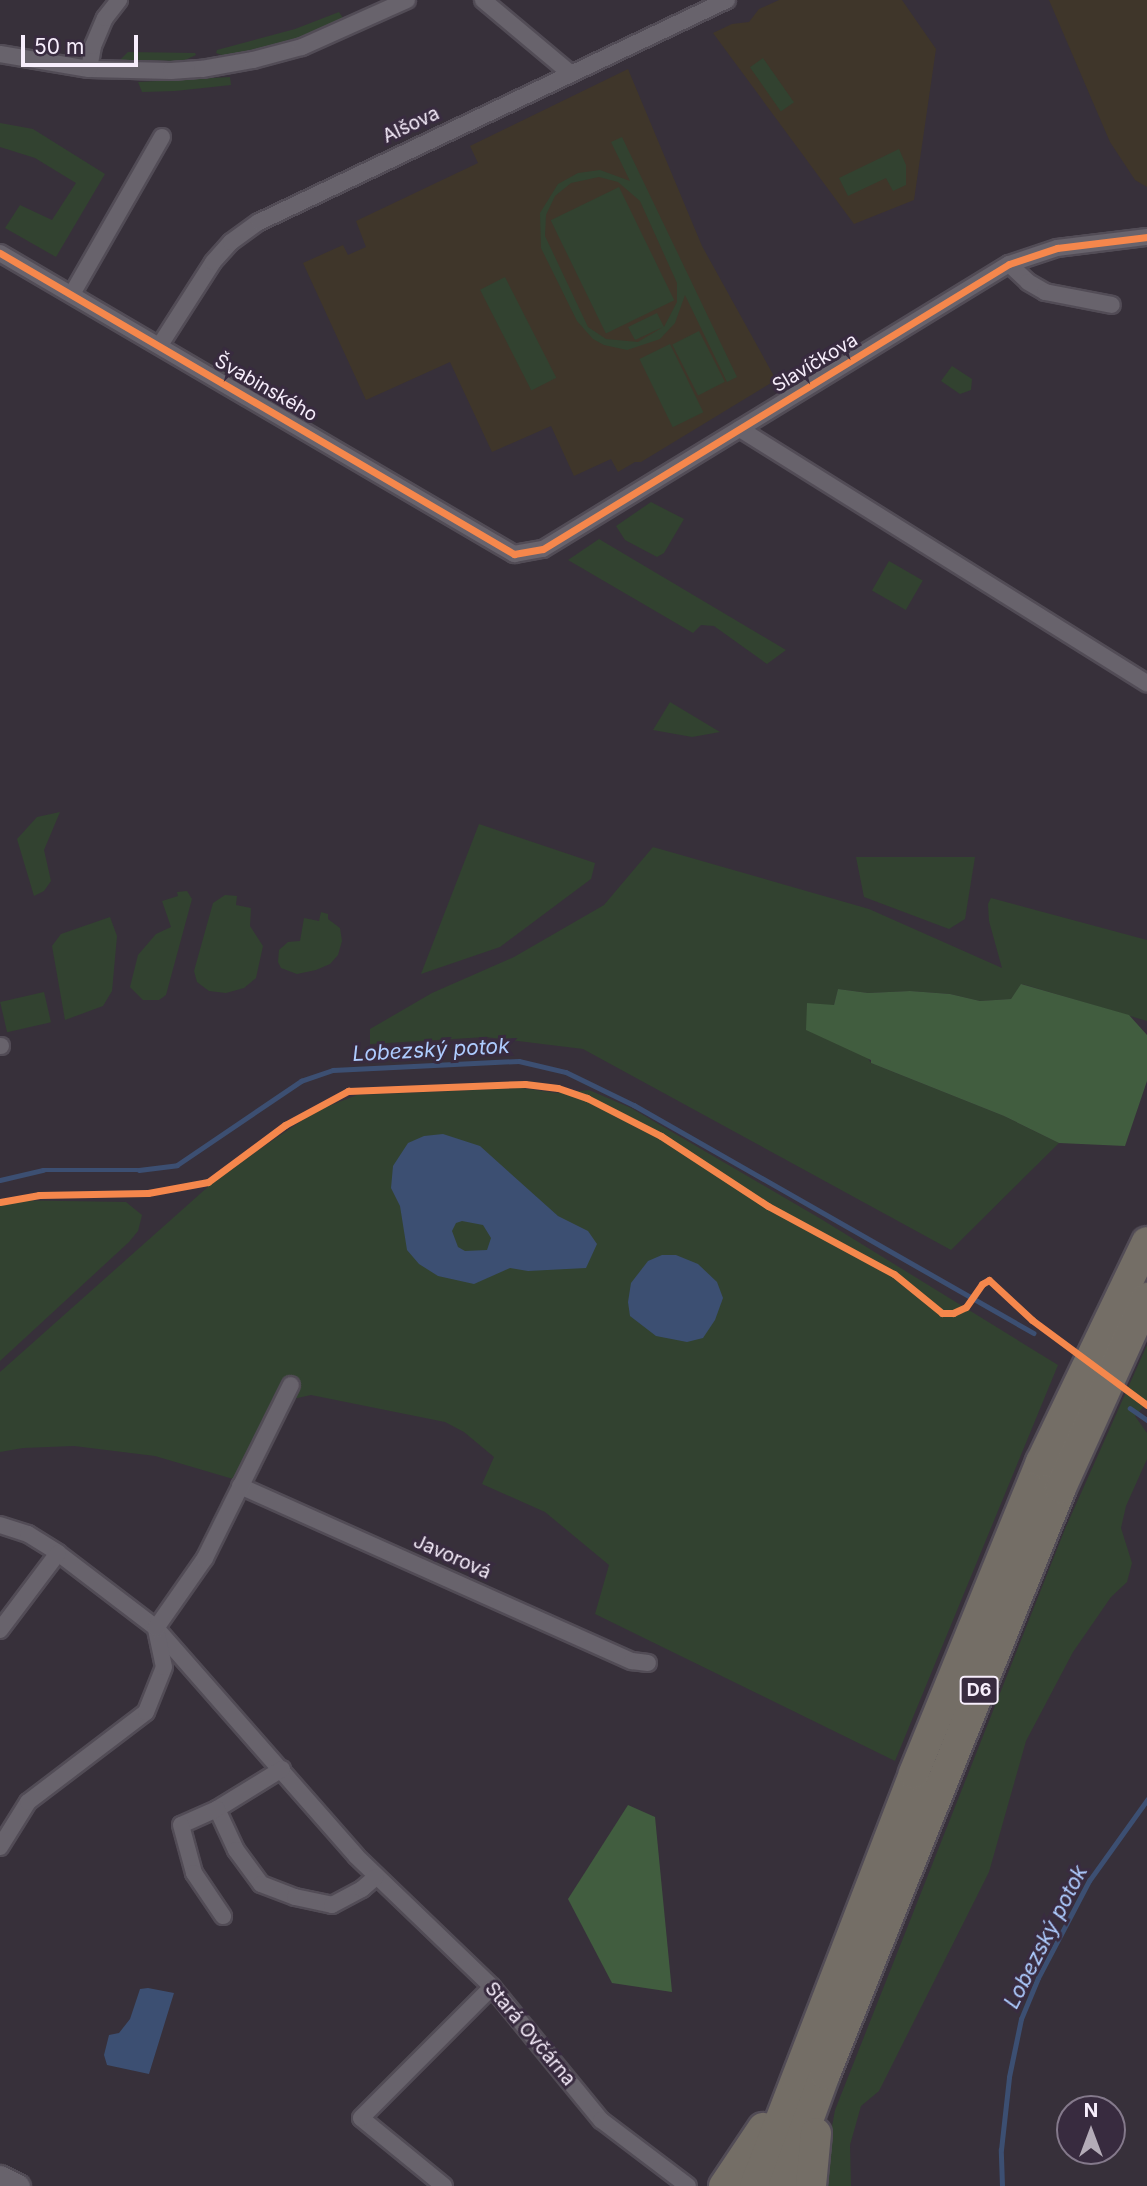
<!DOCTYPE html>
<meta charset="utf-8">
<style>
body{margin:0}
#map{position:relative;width:1147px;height:2186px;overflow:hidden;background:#37303a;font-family:Inter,sans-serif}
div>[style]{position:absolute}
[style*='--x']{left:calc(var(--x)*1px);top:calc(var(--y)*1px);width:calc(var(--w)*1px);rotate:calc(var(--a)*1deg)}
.education>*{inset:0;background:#3f362a}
.green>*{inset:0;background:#324230;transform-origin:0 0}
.forest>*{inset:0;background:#415d3f}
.water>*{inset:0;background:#3c4f72}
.stream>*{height:4.5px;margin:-2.25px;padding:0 2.25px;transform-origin:2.25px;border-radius:2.25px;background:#3c4f72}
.roads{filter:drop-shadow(2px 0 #524c56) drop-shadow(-2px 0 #524c56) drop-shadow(0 2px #524c56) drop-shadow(0 -2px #524c56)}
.street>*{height:16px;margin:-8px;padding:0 8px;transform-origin:8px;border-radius:8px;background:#68636c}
.secondary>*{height:23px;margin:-11.5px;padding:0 11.5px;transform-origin:11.5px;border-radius:11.5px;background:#68636c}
.highway>*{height:30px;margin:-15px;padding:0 15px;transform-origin:15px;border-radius:15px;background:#746e66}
.cycleway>*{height:7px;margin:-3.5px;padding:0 3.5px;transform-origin:3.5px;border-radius:3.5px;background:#f5874c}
span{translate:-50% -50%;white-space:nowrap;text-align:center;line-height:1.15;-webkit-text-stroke:6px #382b3f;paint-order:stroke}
.shield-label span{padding:2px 5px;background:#382b3f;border:2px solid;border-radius:5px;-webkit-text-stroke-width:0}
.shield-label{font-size:18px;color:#f7eefc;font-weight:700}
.street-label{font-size:19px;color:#f7eefc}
.water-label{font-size:21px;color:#aeccff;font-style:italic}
.north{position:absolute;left:1056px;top:2095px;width:70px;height:70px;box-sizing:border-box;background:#382b3f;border:2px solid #84798b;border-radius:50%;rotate:0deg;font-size:19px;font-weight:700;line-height:28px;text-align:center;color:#f7eefc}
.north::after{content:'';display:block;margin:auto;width:24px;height:32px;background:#b4acb8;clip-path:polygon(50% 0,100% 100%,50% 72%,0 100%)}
.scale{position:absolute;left:21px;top:35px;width:117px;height:32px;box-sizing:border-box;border:4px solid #f7eefc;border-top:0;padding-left:9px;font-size:21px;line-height:24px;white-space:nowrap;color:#f7eefc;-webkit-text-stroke:5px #382b3f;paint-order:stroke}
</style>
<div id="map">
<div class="education">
<i style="clip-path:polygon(779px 0,902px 0,936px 49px,914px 200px,854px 224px,713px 33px,732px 24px,749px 22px,759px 9px)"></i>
<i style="clip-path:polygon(1049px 0,1147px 0,1147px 187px,1135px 180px,1110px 142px)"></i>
<i style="clip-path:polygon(628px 69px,702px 246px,775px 378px,771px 383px,641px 462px,635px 462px,618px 472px,611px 459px,574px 476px,551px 426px,492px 452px,450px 362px,366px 400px,303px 263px,343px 245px,348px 255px,366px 247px,356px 221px,478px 163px,470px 146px)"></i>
</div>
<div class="green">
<i style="clip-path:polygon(339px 12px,345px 21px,297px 39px,228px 57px,216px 53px,217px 50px,295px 29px)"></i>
<i style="clip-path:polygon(128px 52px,195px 53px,196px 55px,183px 61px,120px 60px)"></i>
<i style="left:763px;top:58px;width:54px;height:16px;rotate:55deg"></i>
<i style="clip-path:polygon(230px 77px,231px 85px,175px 91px,142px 92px,138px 82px)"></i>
<i style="clip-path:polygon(0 123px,33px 129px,105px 174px,56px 257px,5px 228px,20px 205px,52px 220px,76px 183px,35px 158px,0 147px)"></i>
<i style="clip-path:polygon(evenodd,622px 137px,737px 377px,727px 382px,685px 295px,675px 323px,660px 339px,627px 350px,604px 345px,593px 339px,577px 321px,541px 248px,540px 213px,558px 184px,578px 173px,600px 170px,630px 181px,611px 142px,622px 137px,599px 177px,618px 182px,640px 201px,677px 283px,677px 302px,664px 327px,657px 313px,628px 327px,635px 340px,663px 327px,638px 342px,606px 339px,588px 327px,545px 236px,546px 215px,555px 196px,571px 183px,599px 177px)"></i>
<i style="clip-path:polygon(899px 149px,906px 165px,906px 185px,893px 191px,886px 178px,848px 196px,839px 178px)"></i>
<i style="left:619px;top:187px;width:126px;height:76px;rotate:64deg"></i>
<i style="left:505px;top:277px;width:113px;height:28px;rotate:63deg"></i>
<i style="left:699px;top:331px;width:57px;height:30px;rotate:63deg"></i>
<i style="left:670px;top:344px;width:76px;height:34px;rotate:64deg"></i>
<i style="clip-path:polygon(952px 366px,972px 379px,971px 390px,960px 394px,941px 381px)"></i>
<i style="clip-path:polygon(651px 502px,684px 519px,664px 553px,657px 557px,625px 540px,616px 526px)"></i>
<i style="clip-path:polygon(599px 539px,786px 650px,767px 664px,714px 626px,701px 625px,693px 633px,568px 560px)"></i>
<i style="left:889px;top:561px;width:39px;height:34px;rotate:30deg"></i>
<i style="clip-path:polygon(670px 702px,720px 732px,692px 737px,653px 730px)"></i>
<i style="clip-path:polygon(60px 812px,44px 850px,51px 881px,44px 891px,34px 896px,17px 839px,37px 817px)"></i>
<i style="clip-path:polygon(479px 824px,595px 863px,591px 879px,500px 947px,421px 974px)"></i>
<i style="clip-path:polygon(653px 847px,869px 909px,1002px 968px,989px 921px,988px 904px,991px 898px,1147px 940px,1147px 1021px,1022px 984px,1011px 999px,980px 1001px,950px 994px,910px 991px,868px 993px,838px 989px,834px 1005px,871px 1063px,1004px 1116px,1059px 1143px,951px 1250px,583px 1049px,486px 1037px,370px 1044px,370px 1029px,432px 993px,514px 957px,604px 905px)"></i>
<i style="clip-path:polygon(856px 857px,975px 857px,965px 919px,949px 929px,864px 897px)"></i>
<i style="clip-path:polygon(187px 891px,192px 899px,166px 995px,159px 1000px,143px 1000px,130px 987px,138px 955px,156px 934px,171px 927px,162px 901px,178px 896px,177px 892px)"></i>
<i style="clip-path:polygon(225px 895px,237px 896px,236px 905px,251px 908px,250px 926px,263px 946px,256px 978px,244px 988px,226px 993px,209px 991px,197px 982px,194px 971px,213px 903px)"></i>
<i style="clip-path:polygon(321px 912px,328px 914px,328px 919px,340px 928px,342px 941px,338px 955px,330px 964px,316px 970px,297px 974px,281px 968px,278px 962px,279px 950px,288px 942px,300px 941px,304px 918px,319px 921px)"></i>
<i style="clip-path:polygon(110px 917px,117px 936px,112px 991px,103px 1006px,65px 1020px,52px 946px,61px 934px)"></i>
<i style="left:44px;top:992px;width:31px;height:45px;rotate:77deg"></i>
<i style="clip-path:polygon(521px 1088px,557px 1093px,589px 1090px,631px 1108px,821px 1219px,1058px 1365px,895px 1761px,595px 1614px,609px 1565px,545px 1512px,482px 1484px,494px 1457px,464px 1432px,445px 1422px,311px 1395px,293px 1399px,252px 1477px,233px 1479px,155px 1456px,74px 1446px,23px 1448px,0 1452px,0 1372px,210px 1185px,260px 1149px,316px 1111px,357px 1095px)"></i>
<i style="clip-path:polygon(0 1200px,126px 1202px,142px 1215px,138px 1231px,129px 1242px,0 1361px)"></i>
<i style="clip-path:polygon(1147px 1345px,1147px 1403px,1135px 1416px,1147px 1433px,1147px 1459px,1126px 1506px,1121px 1528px,1132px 1563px,1127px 1582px,1111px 1597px,1073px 1652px,1026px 1741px,989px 1872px,879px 2091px,861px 2106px,850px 2145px,851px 2186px,821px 2186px,835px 2110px,1065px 1529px)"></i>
</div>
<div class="forest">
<i style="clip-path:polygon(1021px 984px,1129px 1015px,1147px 1035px,1147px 1081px,1125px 1146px,1059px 1143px,1004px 1116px,871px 1063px,871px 1060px,806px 1030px,807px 1003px,834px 1005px,838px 989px,868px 993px,910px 991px,950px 994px,980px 1001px,1011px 999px)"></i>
<i style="clip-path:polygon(628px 1805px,655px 1817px,672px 1992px,612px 1983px,568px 1899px)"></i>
</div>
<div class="water">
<i style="clip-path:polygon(evenodd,443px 1134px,480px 1146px,558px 1216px,588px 1231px,597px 1244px,586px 1268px,528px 1271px,510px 1268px,474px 1284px,438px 1276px,419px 1264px,407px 1250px,400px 1206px,391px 1188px,393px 1166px,408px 1143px,424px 1136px,443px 1134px,462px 1221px,483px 1225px,491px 1238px,487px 1250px,465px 1251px,458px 1247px,452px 1231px,456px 1223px,462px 1221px)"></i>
<i style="clip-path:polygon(662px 1255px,676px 1255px,698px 1264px,717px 1282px,723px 1298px,715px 1320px,703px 1338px,687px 1342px,656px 1336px,630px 1316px,628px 1302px,631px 1283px,648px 1261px)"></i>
<i style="clip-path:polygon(148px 1988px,174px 1993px,149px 2074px,107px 2065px,104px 2055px,109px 2035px,119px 2033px,130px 2019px,140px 1989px)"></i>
</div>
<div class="stream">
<i style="--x:0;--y:1180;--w:44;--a:-13.1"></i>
<i style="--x:43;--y:1170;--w:96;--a:0"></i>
<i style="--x:139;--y:1170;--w:38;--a:-7"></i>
<i style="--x:177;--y:1165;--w:150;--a:-34.1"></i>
<i style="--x:301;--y:1081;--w:34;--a:-19"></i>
<i style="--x:333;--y:1070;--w:186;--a:-2.8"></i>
<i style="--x:519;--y:1061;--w:48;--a:13.2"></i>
<i style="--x:566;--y:1072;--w:76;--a:25.9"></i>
<i style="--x:634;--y:1105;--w:460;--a:29.7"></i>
<i style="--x:1130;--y:1408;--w:21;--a:35"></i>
<i style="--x:1002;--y:2186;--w:36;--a:-92"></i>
<i style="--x:1001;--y:2150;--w:73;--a:-83.7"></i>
<i style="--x:1009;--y:2077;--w:59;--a:-78.3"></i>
<i style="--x:1021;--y:2019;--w:44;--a:-67.5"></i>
<i style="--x:1038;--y:1978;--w:110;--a:-62.3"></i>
<i style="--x:1089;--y:1881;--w:100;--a:-54.4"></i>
</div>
<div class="roads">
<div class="street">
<i style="--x:483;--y:0;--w:114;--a:40"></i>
<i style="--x:0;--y:54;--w:90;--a:9.6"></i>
<i style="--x:89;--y:69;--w:82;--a:1.4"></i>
<i style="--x:171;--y:71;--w:31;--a:-4"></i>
<i style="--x:202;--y:69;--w:52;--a:-10"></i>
<i style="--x:253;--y:60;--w:51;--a:-14.9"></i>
<i style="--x:302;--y:47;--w:115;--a:-24.1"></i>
<i style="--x:89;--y:69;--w:23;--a:-80"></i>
<i style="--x:93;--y:46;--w:30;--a:-67"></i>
<i style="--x:105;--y:18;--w:23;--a:-52"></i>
<i style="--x:0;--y:253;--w:596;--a:30.35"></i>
<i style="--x:514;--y:554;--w:29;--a:-10"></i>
<i style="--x:543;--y:549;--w:546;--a:-31.45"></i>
<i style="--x:1009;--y:264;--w:51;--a:-18.4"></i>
<i style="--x:1057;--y:248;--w:91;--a:-7"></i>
<i style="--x:1009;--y:264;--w:26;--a:43"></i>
<i style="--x:1028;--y:282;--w:20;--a:30"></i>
<i style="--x:1045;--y:292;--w:68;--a:11"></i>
<i style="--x:72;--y:294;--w:181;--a:-60.2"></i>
<i style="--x:160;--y:345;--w:98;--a:-57.4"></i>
<i style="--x:213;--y:262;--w:27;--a:-48"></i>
<i style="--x:231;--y:242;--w:34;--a:-36"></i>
<i style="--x:259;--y:222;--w:518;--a:-25.38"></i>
<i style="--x:740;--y:429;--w:480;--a:32"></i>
<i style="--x:0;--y:1046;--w:1;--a:0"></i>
<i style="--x:240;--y:1486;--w:429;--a:24.1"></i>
<i style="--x:632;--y:1661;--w:16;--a:7"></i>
<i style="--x:0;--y:1525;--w:29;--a:18"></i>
<i style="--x:28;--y:1534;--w:36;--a:32"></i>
<i style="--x:58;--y:1553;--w:123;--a:37.4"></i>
<i style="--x:156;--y:1628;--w:303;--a:48.7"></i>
<i style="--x:356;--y:1856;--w:189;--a:43.9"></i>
<i style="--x:492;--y:1987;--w:172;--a:50.7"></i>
<i style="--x:601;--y:2120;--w:109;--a:37.2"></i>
<i style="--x:0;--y:1630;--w:96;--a:-53"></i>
<i style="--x:282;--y:1769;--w:76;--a:148.4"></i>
<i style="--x:217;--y:1809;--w:45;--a:65.1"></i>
<i style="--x:236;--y:1850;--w:42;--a:53.7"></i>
<i style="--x:261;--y:1884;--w:36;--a:21"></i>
<i style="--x:295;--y:1897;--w:38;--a:12"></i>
<i style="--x:332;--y:1905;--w:34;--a:-28"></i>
<i style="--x:362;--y:1889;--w:18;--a:-41"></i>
<i style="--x:217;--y:1809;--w:39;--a:156"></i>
<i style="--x:181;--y:1825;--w:50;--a:74.8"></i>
<i style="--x:194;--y:1873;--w:52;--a:56"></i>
<i style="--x:0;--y:1847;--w:53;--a:-58.1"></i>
<i style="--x:28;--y:1802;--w:148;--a:-37.3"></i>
<i style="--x:146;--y:1712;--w:48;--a:-68.2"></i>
<i style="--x:164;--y:1667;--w:40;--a:-102"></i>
<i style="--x:156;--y:1628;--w:85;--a:-55"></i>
<i style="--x:205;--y:1558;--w:193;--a:-63.6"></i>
<i style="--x:444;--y:2186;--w:107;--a:-140.7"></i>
<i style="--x:361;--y:2118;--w:185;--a:-45"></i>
</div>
<div class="secondary">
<i style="--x:0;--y:2177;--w:20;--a:27"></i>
</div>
<div class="highway">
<i style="--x:724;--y:2186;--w:70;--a:-56.1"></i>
<i style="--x:755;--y:2186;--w:443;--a:-68.9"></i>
<i style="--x:914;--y:1773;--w:336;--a:-67.8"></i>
<i style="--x:1041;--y:1462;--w:244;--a:-64.3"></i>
<i style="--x:784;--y:2186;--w:119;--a:-69.9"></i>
<i style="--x:825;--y:2074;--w:632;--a:-68.06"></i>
<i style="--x:1061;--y:1488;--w:209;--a:-65.6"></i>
<i style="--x:811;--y:2186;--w:53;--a:-84.6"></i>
</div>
</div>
<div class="cycleway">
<i style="--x:0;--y:253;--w:596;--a:30.35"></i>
<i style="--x:514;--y:554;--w:29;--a:-10"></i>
<i style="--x:543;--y:549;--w:546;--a:-31.45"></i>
<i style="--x:1009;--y:264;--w:51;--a:-18.4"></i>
<i style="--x:1057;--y:248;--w:91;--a:-7"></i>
<i style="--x:0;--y:1202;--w:40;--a:-10"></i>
<i style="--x:39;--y:1195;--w:109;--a:-1.1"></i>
<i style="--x:148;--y:1193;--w:61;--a:-10.4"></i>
<i style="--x:208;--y:1182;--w:96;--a:-36.5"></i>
<i style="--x:285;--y:1125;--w:72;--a:-28.4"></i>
<i style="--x:348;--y:1091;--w:177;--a:-2.3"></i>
<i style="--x:525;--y:1084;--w:33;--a:7"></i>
<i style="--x:558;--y:1088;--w:31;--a:19"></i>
<i style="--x:587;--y:1098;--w:83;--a:27.2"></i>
<i style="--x:661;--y:1136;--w:128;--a:33.2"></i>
<i style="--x:768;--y:1206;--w:143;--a:28.4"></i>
<i style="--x:894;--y:1274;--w:62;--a:39.1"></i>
<i style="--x:942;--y:1313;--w:11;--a:0"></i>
<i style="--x:953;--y:1313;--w:14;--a:-25"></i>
<i style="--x:966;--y:1307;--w:28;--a:-55"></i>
<i style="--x:982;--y:1284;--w:8;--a:-30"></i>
<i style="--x:989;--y:1280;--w:59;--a:42.9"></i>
<i style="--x:1032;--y:1320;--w:143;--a:36.5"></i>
</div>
<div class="shield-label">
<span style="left:979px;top:1690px">D6</span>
</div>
<div class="street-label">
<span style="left:411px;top:125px;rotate:-25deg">Alšova</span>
<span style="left:815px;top:363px;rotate:-31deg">Slavíčkova</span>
<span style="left:266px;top:388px;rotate:30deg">Švabinského</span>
<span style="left:452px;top:1557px;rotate:24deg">Javorová</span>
<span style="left:530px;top:2034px;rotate:50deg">Stará Ovčárna</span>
</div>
<div class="water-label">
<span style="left:431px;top:1050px;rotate:-3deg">Lobezský potok</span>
<span style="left:1046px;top:1937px;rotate:-63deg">Lobezský potok</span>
</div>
<div class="north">N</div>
<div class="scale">50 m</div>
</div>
